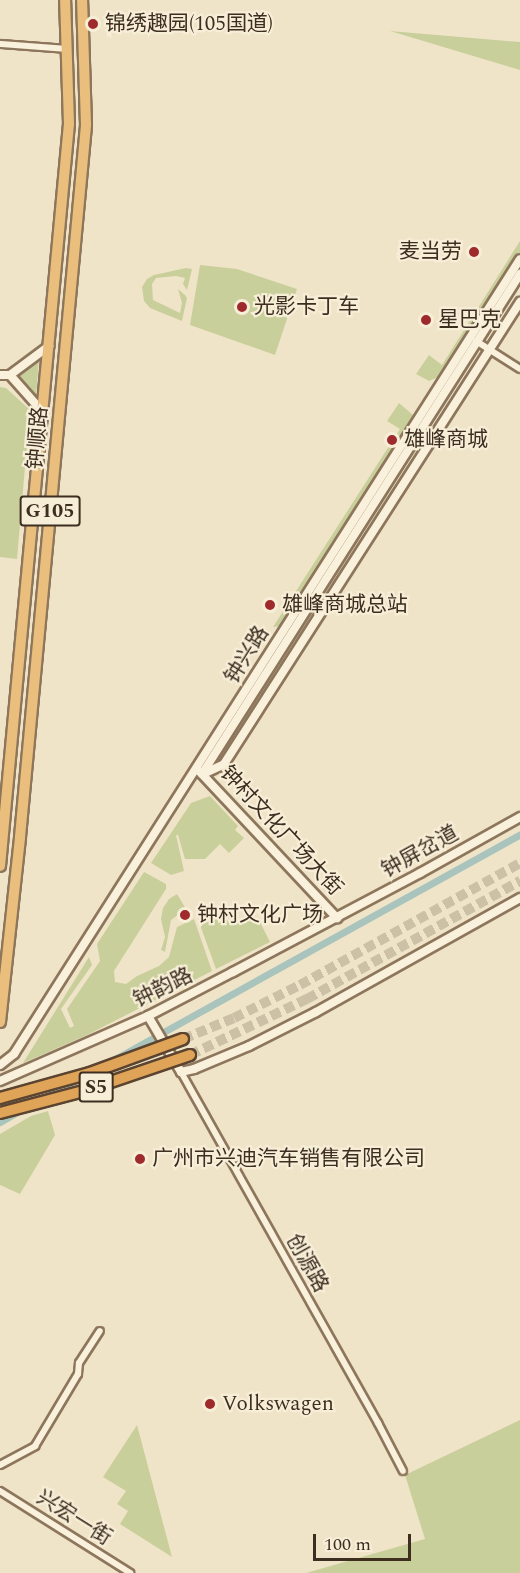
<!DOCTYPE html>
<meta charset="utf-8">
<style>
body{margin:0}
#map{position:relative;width:520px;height:1573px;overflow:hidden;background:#f0e4c8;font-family:Spectral,"Noto Sans SC",serif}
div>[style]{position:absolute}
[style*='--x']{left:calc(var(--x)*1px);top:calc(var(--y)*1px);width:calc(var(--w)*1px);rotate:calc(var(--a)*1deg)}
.green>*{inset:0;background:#c9cf9b}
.canal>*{height:7px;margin:-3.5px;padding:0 3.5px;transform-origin:3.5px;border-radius:3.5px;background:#a9c4bc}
.motorway-tunnel>*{height:10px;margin-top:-5px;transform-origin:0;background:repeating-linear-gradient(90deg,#ccc0a6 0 10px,transparent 0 15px)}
.roads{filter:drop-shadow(2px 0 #8d765c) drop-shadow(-2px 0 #8d765c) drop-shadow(0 2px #8d765c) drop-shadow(0 -2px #8d765c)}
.minor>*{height:6px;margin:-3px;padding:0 3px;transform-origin:3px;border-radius:3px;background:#faf1dc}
.tertiary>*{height:8px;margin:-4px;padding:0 4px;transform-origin:4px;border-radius:4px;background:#faf1dc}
.secondary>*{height:8px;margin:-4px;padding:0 4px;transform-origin:4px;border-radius:4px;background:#faf1dc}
.trunk>*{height:10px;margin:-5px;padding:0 5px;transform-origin:5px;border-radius:5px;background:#eabe7c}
.bridges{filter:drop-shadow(2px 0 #5b4430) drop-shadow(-2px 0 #5b4430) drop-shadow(0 2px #5b4430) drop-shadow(0 -2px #5b4430)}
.motorway-bridge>*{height:10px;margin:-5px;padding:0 5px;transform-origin:5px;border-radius:5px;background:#e0a458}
.dots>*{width:16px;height:16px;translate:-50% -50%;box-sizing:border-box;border:3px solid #f7eed8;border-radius:50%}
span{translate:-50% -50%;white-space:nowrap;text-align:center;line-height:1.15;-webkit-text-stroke:4.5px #f7eed8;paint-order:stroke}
.shield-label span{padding:2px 4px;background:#f7eed8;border:2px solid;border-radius:4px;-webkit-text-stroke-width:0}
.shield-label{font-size:20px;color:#3d2e20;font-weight:700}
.poi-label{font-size:21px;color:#3d2e20}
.left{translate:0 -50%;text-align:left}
.right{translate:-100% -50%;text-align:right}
.street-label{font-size:21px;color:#3d2e20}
.scale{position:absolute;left:313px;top:1534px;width:98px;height:27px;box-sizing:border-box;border:3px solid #3d2e20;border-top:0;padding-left:8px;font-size:18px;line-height:21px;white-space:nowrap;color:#3d2e20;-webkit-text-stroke:4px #f7eed8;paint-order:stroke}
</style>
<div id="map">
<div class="green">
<i style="clip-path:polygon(390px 31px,520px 42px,520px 70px)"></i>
<i style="clip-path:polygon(520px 241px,520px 253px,438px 377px,429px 381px,416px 374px,429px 355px,442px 365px)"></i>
<i style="clip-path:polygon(200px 265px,237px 269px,297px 289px,275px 355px,190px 325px)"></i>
<i style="clip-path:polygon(186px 268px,192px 269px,187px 290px,183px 284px,185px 278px,176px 276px,156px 278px,152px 284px,153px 300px,180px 313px,182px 303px,178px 289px,185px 295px,187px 298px,182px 321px,150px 308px,144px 301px,142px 287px,147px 279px,154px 275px)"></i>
<i style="clip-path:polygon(39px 357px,36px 398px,16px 375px)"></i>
<i style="clip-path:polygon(0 387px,6px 388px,30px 410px,17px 559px,0 557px)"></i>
<i style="clip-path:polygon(399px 403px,413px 415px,411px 423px,281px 626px,273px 627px,400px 429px,387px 421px)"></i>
<i style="clip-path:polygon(210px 796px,238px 826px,235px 830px,244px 838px,229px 853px,220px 844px,205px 859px,185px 859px,178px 835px,176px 835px,184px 871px,171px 875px,151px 863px,191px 803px)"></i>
<i style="clip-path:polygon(144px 872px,166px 884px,166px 889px,114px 971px,115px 982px,126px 984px,137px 976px,159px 966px,169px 957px,177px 927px,194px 919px,212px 971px,87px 1035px,23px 1063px,89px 957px,92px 965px,61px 1009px,70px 1028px,74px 1026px,67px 1009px,100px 961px,97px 944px)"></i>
<i style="clip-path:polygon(177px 894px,186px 909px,171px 920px,165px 952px,161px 950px,165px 937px,161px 919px,163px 908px,169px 899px)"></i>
<i style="clip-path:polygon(224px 915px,220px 921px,223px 923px,229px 918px,237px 921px,259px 920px,270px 942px,216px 969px,200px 925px)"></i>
<i style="clip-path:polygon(48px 1111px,55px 1135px,20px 1194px,0 1185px,0 1134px,31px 1116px)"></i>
<i style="clip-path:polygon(520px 1420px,520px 1573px,306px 1573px,425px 1539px,405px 1475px)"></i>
<i style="clip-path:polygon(137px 1425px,172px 1557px,120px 1524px,128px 1511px,117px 1504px,126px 1491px,103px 1477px)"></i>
</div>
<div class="canal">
<i style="--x:113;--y:1060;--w:466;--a:-29"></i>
<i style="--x:42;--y:1099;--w:37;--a:-29"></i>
<i style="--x:0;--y:1122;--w:22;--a:-30"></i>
</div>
<div class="motorway-tunnel">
<i style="--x:183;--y:1039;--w:55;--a:-22.4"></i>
<i style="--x:234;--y:1018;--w:74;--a:-26.6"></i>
<i style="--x:300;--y:985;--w:252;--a:-29"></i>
<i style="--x:190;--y:1055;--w:130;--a:-25.6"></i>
<i style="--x:307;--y:999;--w:244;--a:-29"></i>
</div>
<div class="roads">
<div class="minor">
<i style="--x:0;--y:44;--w:68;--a:4.2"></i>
<i style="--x:476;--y:341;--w:52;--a:32.5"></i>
<i style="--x:181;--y:1072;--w:403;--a:60.7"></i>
<i style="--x:378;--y:1423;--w:54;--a:62.5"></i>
<i style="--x:0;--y:1465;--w:40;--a:-28"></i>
<i style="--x:35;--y:1446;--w:84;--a:-59.2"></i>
<i style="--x:78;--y:1374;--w:11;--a:-85"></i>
<i style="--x:79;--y:1363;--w:38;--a:-57"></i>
<i style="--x:0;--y:1491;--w:154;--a:32.2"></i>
</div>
<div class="tertiary">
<i style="--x:0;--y:375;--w:10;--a:0"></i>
<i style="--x:10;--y:375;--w:49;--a:-36.6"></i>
<i style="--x:10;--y:375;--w:47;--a:48.5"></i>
<i style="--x:199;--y:771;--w:202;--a:46.8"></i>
<i style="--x:148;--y:1016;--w:65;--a:59.5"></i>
<i style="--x:181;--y:1072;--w:13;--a:-13"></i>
<i style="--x:194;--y:1069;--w:60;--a:-22.7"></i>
<i style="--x:249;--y:1046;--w:75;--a:-26.9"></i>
<i style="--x:316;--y:1012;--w:234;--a:-29.2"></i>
</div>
<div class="secondary">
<i style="--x:202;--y:774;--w:593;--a:-57.54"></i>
<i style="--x:203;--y:774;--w:23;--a:-25"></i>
<i style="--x:224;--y:764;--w:549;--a:-57.35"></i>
<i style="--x:0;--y:1065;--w:18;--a:-38"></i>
<i style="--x:14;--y:1054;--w:942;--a:-57.52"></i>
<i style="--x:0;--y:1081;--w:162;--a:-23.7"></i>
<i style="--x:148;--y:1016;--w:96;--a:-27.4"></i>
<i style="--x:233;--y:972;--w:212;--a:-27.9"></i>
<i style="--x:420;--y:873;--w:115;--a:-29.2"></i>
</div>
<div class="trunk">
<i style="--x:0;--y:866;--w:745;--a:-84.69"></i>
<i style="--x:69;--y:124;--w:124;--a:-91.8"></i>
<i style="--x:0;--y:1022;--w:186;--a:-83.8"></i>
<i style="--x:20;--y:837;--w:715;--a:-84.7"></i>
<i style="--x:86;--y:125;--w:125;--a:-91.8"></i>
</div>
</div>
<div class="bridges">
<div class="motorway-bridge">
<i style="--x:0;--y:1098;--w:93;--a:-15.5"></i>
<i style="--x:90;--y:1073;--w:99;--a:-20.1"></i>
<i style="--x:0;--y:1113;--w:87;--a:-14.7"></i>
<i style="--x:84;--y:1091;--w:112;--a:-18.8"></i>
</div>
</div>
<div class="dots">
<i style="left:93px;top:24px;background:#9e2a2b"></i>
<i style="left:474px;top:252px;background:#9e2a2b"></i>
<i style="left:242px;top:307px;background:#9e2a2b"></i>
<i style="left:426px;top:320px;background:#9e2a2b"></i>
<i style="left:392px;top:440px;background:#9e2a2b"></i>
<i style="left:270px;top:605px;background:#9e2a2b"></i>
<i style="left:185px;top:915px;background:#9e2a2b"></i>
<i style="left:140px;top:1159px;background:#9e2a2b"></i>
<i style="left:210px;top:1404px;background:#9e2a2b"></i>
</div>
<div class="shield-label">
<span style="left:50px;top:511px">G105</span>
<span style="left:96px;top:1087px">S5</span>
</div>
<div class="poi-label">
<span class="left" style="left:105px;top:24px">锦绣趣园(105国道)</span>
<span class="right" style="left:462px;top:252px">麦当劳</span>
<span class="left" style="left:254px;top:307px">光影卡丁车</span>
<span class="left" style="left:438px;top:320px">星巴克</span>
<span class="left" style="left:404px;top:440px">雄峰商城</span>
<span class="left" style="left:282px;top:605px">雄峰商城总站</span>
<span class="left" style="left:197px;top:915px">钟村文化广场</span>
<span class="left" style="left:152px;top:1159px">广州市兴迪汽车销售有限公司</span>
<span class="left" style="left:222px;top:1404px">Volkswagen</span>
</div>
<div class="street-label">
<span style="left:38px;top:438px;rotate:-85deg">钟顺路</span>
<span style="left:247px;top:655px;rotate:-58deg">钟兴路</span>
<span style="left:281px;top:831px;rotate:47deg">钟村文化广场大街</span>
<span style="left:420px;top:852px;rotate:-29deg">钟屏岔道</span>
<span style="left:163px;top:988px;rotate:-26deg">钟韵路</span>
<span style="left:307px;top:1263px;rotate:61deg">创源路</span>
<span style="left:74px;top:1518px;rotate:32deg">兴宏一街</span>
</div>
<div class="scale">100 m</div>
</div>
